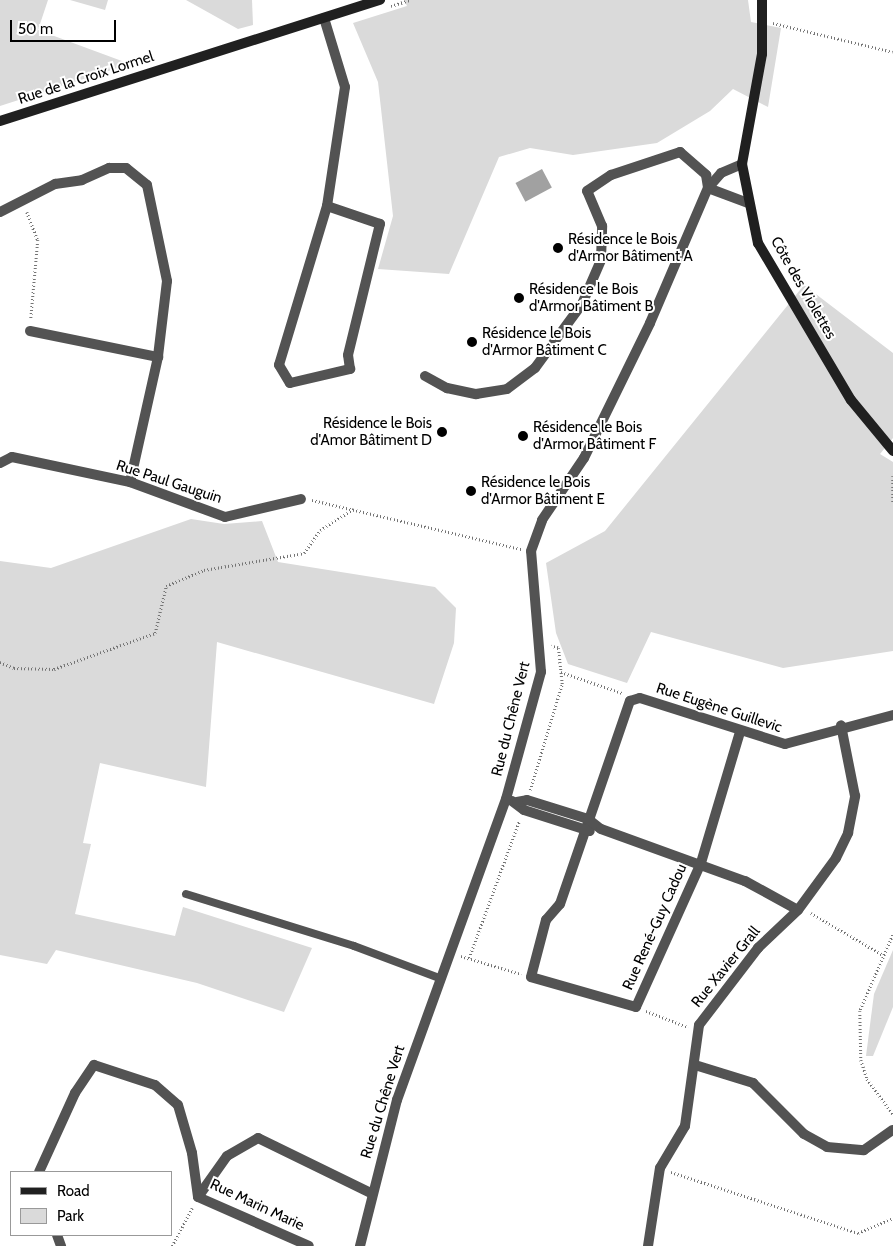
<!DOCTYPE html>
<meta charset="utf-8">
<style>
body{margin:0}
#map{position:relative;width:893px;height:1246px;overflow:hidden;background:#fff;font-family:Cabin,sans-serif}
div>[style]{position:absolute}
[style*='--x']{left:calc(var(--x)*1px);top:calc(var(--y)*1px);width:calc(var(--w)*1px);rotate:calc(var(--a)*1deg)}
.green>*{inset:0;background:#dadada}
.water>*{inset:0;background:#a1a1a1;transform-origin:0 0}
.path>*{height:2.5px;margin-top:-1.25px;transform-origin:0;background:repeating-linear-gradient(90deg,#757575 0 1px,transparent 0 3.5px)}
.lane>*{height:8px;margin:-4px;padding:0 4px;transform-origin:4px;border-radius:4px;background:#535353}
.street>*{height:10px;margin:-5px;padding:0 5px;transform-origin:5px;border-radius:5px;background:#535353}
.secondary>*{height:10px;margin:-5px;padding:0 5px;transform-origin:5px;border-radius:5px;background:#202020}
.dots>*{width:14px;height:14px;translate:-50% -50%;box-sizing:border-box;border:2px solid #fff;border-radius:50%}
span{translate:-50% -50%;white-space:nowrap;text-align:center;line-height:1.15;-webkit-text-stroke:4px #fff;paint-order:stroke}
.street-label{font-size:15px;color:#000}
.poi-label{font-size:15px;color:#000}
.left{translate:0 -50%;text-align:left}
.right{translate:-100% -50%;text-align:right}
.legend{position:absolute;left:10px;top:1171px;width:162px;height:65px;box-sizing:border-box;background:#fff;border:1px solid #999;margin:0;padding:6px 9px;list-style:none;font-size:15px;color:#000}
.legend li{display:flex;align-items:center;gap:10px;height:25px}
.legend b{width:25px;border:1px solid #999}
.scale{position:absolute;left:10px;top:20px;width:106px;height:22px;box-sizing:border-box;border:2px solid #000;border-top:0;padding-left:6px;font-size:15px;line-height:18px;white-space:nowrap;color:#000;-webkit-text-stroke:4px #fff;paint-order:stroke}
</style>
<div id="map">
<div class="green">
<i style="clip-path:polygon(0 0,48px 0,38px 30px,130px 64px,0 106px)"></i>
<i style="clip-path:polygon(70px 0,108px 0,105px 10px)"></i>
<i style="clip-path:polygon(186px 0,252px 0,253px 25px,238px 29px)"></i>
<i style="clip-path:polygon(404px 0,748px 0,751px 22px,781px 28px,768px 107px,733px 89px,710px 111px,657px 143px,573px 155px,530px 148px,499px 157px,449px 274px,378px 269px,393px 216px,378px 82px,353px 23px,407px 6px)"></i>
<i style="clip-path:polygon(804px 285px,893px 353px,893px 438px,880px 454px,893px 462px,893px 651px,783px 668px,651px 632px,627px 683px,568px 664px,556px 633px,546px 563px,605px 531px)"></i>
<i style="clip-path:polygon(191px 519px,224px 524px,262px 521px,278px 562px,435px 587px,456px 608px,454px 643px,434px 704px,217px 642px,206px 787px,100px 763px,83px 843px,91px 844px,75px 914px,175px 936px,183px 907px,312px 948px,284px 1012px,197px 983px,56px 950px,47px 964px,0 955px,0 561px,51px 568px)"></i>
<i style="clip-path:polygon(893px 950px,893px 1007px,873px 1056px,866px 1056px,874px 994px)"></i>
</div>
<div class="water">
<i style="left:542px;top:169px;width:21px;height:30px;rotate:62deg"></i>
</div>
<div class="path">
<i style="--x:391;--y:6;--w:20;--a:-18"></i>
<i style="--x:773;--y:23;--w:123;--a:13.6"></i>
<i style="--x:27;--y:212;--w:30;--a:69"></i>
<i style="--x:38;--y:240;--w:79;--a:95.1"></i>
<i style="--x:893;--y:476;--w:26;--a:90"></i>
<i style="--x:312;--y:500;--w:215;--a:13.2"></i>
<i style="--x:0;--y:662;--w:15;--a:23"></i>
<i style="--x:14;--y:668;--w:40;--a:1.4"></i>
<i style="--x:54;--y:669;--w:107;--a:-19.6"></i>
<i style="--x:155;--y:633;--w:48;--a:-76.8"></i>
<i style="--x:166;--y:586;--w:41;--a:-22.8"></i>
<i style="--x:204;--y:570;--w:101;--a:-9.6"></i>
<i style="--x:304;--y:553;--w:28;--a:-55"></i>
<i style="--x:320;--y:530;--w:40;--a:-32"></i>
<i style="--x:561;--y:672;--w:65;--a:19"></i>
<i style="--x:530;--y:790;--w:111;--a:-73.2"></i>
<i style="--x:562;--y:684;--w:36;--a:-96"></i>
<i style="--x:558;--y:648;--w:7;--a:-164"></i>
<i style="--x:811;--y:913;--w:83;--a:30.3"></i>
<i style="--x:893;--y:935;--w:83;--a:113.5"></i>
<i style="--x:860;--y:1011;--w:49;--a:88.8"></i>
<i style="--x:861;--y:1060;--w:20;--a:72"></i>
<i style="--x:867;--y:1079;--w:44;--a:53.4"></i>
<i style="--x:461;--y:956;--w:63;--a:16.7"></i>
<i style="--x:469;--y:958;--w:146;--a:-69.9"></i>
<i style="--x:646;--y:1011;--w:45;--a:20.9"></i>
<i style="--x:671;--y:1172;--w:197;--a:18.1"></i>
<i style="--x:858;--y:1233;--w:38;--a:-23"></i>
<i style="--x:172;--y:1246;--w:43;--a:-62.2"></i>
</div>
<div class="lane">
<i style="--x:186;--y:894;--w:176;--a:17.2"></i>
<i style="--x:354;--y:946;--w:91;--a:20.6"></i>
</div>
<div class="street">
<i style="--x:324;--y:18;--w:72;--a:73.1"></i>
<i style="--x:345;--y:87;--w:120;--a:98.6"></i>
<i style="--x:327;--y:206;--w:166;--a:106.8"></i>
<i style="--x:279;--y:365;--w:21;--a:59"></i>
<i style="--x:290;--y:383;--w:62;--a:-13.1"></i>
<i style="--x:350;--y:369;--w:14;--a:-98"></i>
<i style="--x:348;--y:355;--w:135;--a:-76.3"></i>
<i style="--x:380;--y:224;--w:56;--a:-161.2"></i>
<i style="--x:708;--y:188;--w:43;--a:20.6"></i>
<i style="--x:0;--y:212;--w:62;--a:-27"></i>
<i style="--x:55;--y:184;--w:27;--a:-8"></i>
<i style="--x:82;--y:180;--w:30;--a:-24"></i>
<i style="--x:109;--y:168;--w:17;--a:0"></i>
<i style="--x:126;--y:168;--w:27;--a:39"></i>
<i style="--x:147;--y:185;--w:98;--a:78.2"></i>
<i style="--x:167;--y:281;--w:77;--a:96.8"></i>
<i style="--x:30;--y:331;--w:131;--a:11.5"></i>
<i style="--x:158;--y:357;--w:128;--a:102.6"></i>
<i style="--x:425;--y:376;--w:25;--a:29"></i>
<i style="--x:447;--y:388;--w:30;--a:12"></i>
<i style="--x:476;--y:394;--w:31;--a:-9"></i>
<i style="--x:507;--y:389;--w:35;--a:-37"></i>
<i style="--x:535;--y:368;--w:79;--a:-53.7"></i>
<i style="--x:582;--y:304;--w:48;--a:-66.6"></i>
<i style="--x:601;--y:260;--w:34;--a:-88"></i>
<i style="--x:602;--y:226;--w:38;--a:-113"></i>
<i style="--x:587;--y:191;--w:29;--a:-34"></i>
<i style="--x:611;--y:175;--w:73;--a:-18.4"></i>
<i style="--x:680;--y:152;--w:35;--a:41"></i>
<i style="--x:706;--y:175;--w:13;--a:81"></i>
<i style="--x:0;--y:463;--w:13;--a:-27"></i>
<i style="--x:12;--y:457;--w:121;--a:12"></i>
<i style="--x:130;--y:482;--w:101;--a:20.2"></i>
<i style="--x:225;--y:517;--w:78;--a:-13.3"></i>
<i style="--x:740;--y:732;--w:137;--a:106.6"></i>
<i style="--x:701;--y:863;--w:158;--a:114.3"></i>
<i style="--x:636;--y:1007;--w:109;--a:-164.1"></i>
<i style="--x:531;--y:977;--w:59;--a:-75.3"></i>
<i style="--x:546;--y:920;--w:21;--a:-49"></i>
<i style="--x:560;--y:904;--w:215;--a:-71"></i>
<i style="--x:630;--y:701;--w:10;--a:-17"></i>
<i style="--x:640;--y:698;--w:152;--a:17.6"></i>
<i style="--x:785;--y:744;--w:112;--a:-15"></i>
<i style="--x:512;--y:801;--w:15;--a:37"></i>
<i style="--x:524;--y:810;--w:69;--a:17.7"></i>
<i style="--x:517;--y:802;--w:10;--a:-11"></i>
<i style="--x:527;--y:800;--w:64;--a:17.3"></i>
<i style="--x:588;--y:819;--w:16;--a:38"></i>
<i style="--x:601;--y:829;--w:153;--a:19.9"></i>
<i style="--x:745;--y:881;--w:60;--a:28.7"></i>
<i style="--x:695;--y:1065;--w:61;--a:17.2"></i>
<i style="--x:753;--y:1083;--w:72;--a:45"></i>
<i style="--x:804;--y:1134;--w:26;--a:29"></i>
<i style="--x:827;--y:1147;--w:37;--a:5"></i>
<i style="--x:864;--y:1150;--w:35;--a:-35"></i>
<i style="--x:39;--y:1172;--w:87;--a:-65.5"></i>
<i style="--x:75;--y:1093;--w:34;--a:-56"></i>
<i style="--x:94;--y:1065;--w:64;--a:18.2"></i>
<i style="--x:155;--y:1085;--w:30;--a:41"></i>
<i style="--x:178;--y:1105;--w:50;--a:73.7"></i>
<i style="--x:192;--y:1153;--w:44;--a:82.2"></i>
<i style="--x:198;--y:1197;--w:121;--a:23.8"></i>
<i style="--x:198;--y:1197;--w:50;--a:-54.7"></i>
<i style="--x:227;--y:1156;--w:36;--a:-30"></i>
<i style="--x:258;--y:1138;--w:126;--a:26"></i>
<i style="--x:57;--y:1235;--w:12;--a:70"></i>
<i style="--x:360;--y:1246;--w:151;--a:-75.8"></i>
<i style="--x:397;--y:1100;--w:320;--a:-70.1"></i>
<i style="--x:506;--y:799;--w:132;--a:-74.6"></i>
<i style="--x:541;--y:672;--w:121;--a:-94.7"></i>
<i style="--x:531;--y:551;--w:33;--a:-70"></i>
<i style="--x:542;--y:520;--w:75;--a:-55.9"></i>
<i style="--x:584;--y:458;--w:150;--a:-63.9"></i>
<i style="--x:650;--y:323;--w:147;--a:-66.8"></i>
<i style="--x:708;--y:188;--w:20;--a:-49"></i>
<i style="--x:721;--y:173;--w:23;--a:-23"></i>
<i style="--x:648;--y:1246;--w:79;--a:-81.3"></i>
<i style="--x:660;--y:1168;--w:49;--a:-59.2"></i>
<i style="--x:685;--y:1126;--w:102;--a:-82.1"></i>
<i style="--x:699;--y:1025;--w:97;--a:-52.5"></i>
<i style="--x:758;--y:948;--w:55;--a:-43.5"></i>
<i style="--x:798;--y:910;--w:64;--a:-53.8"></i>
<i style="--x:836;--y:858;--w:28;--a:-64"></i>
<i style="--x:848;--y:833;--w:38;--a:-79"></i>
<i style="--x:855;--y:796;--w:72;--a:-101.2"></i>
</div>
<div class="secondary">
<i style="--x:762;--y:0;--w:54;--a:90"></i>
<i style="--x:762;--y:54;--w:112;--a:100.3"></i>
<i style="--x:742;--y:164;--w:81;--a:78.6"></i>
<i style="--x:758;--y:243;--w:182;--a:59.4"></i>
<i style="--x:851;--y:400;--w:66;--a:50.5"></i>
<i style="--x:0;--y:121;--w:399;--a:-17.7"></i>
</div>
<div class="dots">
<i style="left:558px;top:248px;background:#000"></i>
<i style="left:519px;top:298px;background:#000"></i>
<i style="left:472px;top:342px;background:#000"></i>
<i style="left:442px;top:432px;background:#000"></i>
<i style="left:523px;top:436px;background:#000"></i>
<i style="left:471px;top:491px;background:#000"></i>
</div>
<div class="street-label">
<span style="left:86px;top:78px;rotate:-18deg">Rue de la Croix Lormel</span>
<span style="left:803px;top:288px;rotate:60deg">Côte des Violettes</span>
<span style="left:169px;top:482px;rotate:18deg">Rue Paul Gauguin</span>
<span style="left:719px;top:708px;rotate:18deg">Rue Eugène Guillevic</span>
<span style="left:511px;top:719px;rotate:-76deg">Rue du Chêne Vert</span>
<span style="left:655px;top:927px;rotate:-66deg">Rue René-Guy Cadou</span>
<span style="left:726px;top:967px;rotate:-51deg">Rue Xavier Grall</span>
<span style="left:383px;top:1102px;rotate:-73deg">Rue du Chêne Vert</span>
<span style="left:257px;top:1205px;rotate:25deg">Rue Marin Marie</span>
</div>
<div class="poi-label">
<span class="left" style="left:568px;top:248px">Résidence le Bois<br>d'Armor Bâtiment A</span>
<span class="left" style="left:529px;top:298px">Résidence le Bois<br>d'Armor Bâtiment B</span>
<span class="left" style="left:482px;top:342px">Résidence le Bois<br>d'Armor Bâtiment C</span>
<span class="right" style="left:432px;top:432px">Résidence le Bois<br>d'Amor Bâtiment D</span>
<span class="left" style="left:533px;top:436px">Résidence le Bois<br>d'Armor Bâtiment F</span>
<span class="left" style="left:481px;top:491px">Résidence le Bois<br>d'Armor Bâtiment E</span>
</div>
<ul class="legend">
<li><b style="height:6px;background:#202020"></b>Road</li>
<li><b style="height:14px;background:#dadada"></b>Park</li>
</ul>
<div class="scale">50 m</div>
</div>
